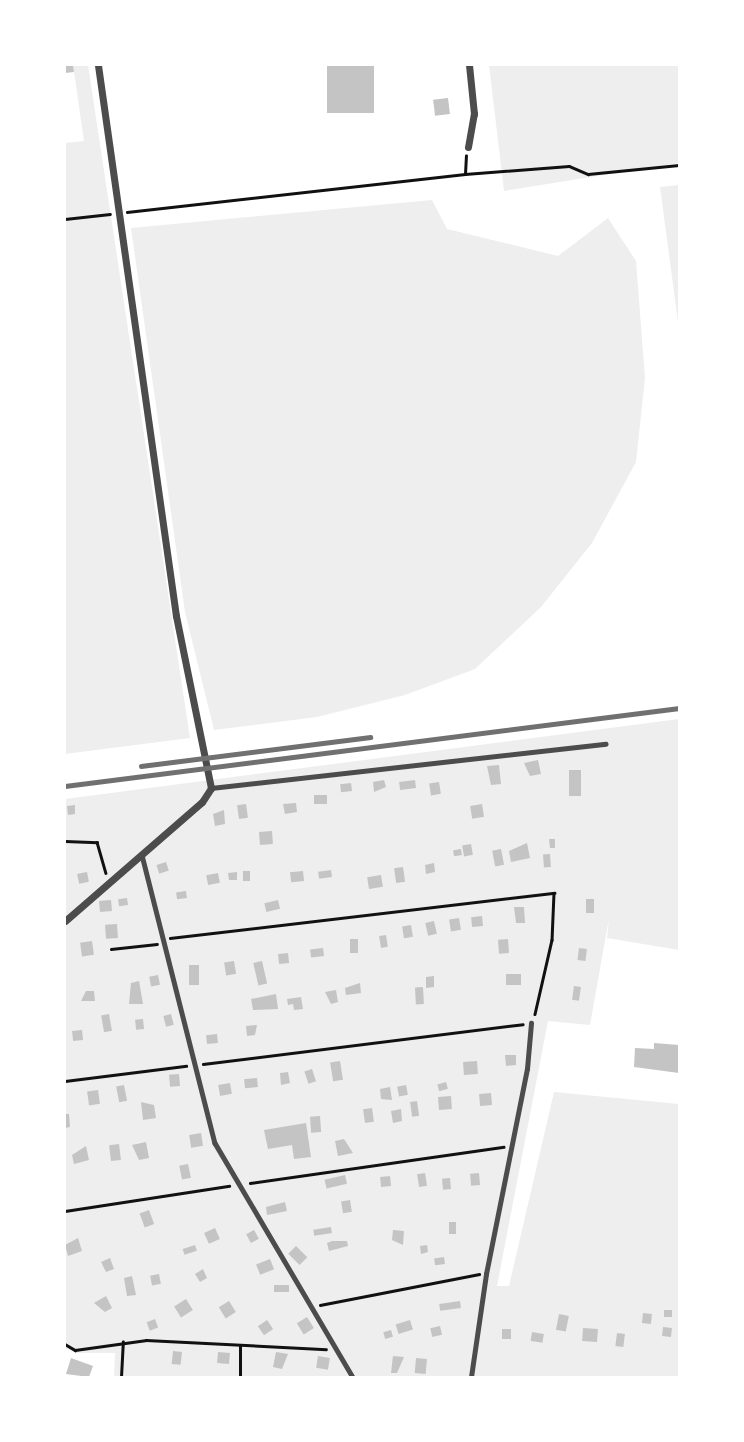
<!DOCTYPE html>
<style>
body{margin:0}
#map{position:relative;width:744px;height:1442px;overflow:hidden;background:#fff;font-family:Arial,sans-serif}
div>[style]{position:absolute}
[style*='--x']{left:calc(var(--x)*1px);top:calc(var(--y)*1px);width:calc(var(--w)*1px);rotate:calc(var(--a)*1deg)}
.green>*{inset:0;background:#eee}
.building>*{inset:0;background:#c4c4c4;transform-origin:0 0}
.path>*{height:2.5px;margin:-1.25px;padding:0 1.25px;transform-origin:1.25px;border-radius:1.25px;background:#111}
.service>*{height:4.5px;margin:-2.25px;padding:0 2.25px;transform-origin:2.25px;border-radius:2.25px;background:#4c4c4c}
.minor>*{height:7px;margin:-3.5px;padding:0 3.5px;transform-origin:3.5px;border-radius:3.5px;background:#4c4c4c}
.rail>*{height:4.5px;margin:-2.25px;padding:0 2.25px;transform-origin:2.25px;border-radius:2.25px;background:#707070}
span{translate:-50% -50%;white-space:nowrap;text-align:center;line-height:1.15;-webkit-text-stroke:5px #fff;paint-order:stroke}
.frame{position:absolute;inset:0;border:66px solid #fff;pointer-events:none}
</style>
<div id="map">
<div class="green">
<i style="clip-path:polygon(73px 65px,88px 65px,190px 738px,65px 754px,65px 143px,84px 141px)"></i>
<i style="clip-path:polygon(489px 65px,679px 65px,679px 163px,504px 191px)"></i>
<i style="clip-path:polygon(679px 185px,679px 329px,660px 187px)"></i>
<i style="clip-path:polygon(432px 200px,447px 229px,558px 256px,608px 218px,636px 261px,645px 378px,636px 462px,592px 543px,541px 607px,475px 669px,405px 695px,317px 717px,214px 730px,185px 612px,131px 228px)"></i>
<i style="clip-path:polygon(679px 719px,679px 950px,607px 938px,609px 918px,590px 1025px,548px 1021px,497px 1286px,509px 1286px,554px 1092px,679px 1104px,679px 1377px,114px 1377px,115px 1353px,78px 1353px,65px 1348px,65px 799px)"></i>
</div>
<div class="building">
<i style="clip-path:polygon(65px 65px,73px 65px,74px 72px,65px 73px)"></i>
<i style="left:327px;top:65px;width:47px;height:48px"></i>
<i style="left:448px;top:98px;width:16px;height:15px;rotate:83deg"></i>
<i style="clip-path:polygon(538px 760px,541px 774px,530px 776px,524px 763px)"></i>
<i style="clip-path:polygon(499px 765px,501px 784px,491px 785px,487px 766px)"></i>
<i style="left:569px;top:770px;width:12px;height:26px"></i>
<i style="clip-path:polygon(384px 780px,386px 787px,374px 792px,373px 782px)"></i>
<i style="left:415px;top:780px;width:8px;height:16px;rotate:83deg"></i>
<i style="left:439px;top:782px;width:12px;height:10px;rotate:81deg"></i>
<i style="left:351px;top:783px;width:8px;height:11px;rotate:83deg"></i>
<i style="left:327px;top:795px;width:9px;height:13px;rotate:90deg"></i>
<i style="clip-path:polygon(296px 803px,297px 812px,285px 814px,283px 804px)"></i>
<i style="left:246px;top:804px;width:14px;height:9px;rotate:82deg"></i>
<i style="left:482px;top:804px;width:13px;height:12px;rotate:81deg"></i>
<i style="clip-path:polygon(75px 805px,75px 814px,68px 815px,67px 806px)"></i>
<i style="clip-path:polygon(224px 810px,225px 824px,215px 826px,213px 814px)"></i>
<i style="left:272px;top:831px;width:13px;height:13px;rotate:86deg"></i>
<i style="clip-path:polygon(549px 839px,555px 839px,555px 848px,550px 848px)"></i>
<i style="clip-path:polygon(527px 843px,530px 858px,511px 862px,509px 851px)"></i>
<i style="left:471px;top:844px;width:11px;height:9px;rotate:80deg"></i>
<i style="left:461px;top:849px;width:6px;height:8px;rotate:81deg"></i>
<i style="left:501px;top:849px;width:16px;height:9px;rotate:79deg"></i>
<i style="left:550px;top:854px;width:13px;height:7px;rotate:86deg"></i>
<i style="left:166px;top:862px;width:9px;height:10px;rotate:72deg"></i>
<i style="clip-path:polygon(434px 863px,435px 872px,426px 874px,425px 865px)"></i>
<i style="left:403px;top:867px;width:15px;height:9px;rotate:82deg"></i>
<i style="left:331px;top:870px;width:7px;height:13px;rotate:82deg"></i>
<i style="left:243px;top:871px;width:7px;height:10px"></i>
<i style="left:303px;top:871px;width:10px;height:13px;rotate:84deg"></i>
<i style="left:87px;top:872px;width:10px;height:10px;rotate:79deg"></i>
<i style="clip-path:polygon(237px 872px,237px 880px,229px 880px,228px 873px)"></i>
<i style="left:218px;top:873px;width:10px;height:12px;rotate:79deg"></i>
<i style="left:381px;top:875px;width:12px;height:14px;rotate:81deg"></i>
<i style="left:186px;top:891px;width:7px;height:10px;rotate:82deg"></i>
<i style="left:127px;top:898px;width:7px;height:9px;rotate:82deg"></i>
<i style="left:586px;top:899px;width:8px;height:14px"></i>
<i style="left:111px;top:900px;width:11px;height:12px;rotate:85deg"></i>
<i style="left:278px;top:900px;width:9px;height:14px;rotate:77deg"></i>
<i style="clip-path:polygon(514px 907px,524px 907px,525px 923px,516px 923px)"></i>
<i style="left:482px;top:916px;width:10px;height:11px;rotate:84deg"></i>
<i style="left:459px;top:918px;width:12px;height:10px;rotate:81deg"></i>
<i style="left:434px;top:921px;width:13px;height:9px;rotate:77deg"></i>
<i style="left:117px;top:924px;width:14px;height:12px;rotate:86deg"></i>
<i style="left:411px;top:925px;width:12px;height:9px;rotate:81deg"></i>
<i style="left:386px;top:935px;width:12px;height:7px;rotate:81deg"></i>
<i style="left:350px;top:939px;width:8px;height:14px"></i>
<i style="left:508px;top:939px;width:14px;height:10px;rotate:86deg"></i>
<i style="left:92px;top:941px;width:14px;height:12px;rotate:82deg"></i>
<i style="left:323px;top:948px;width:8px;height:13px;rotate:83deg"></i>
<i style="left:579px;top:948px;width:8px;height:12px;rotate:7deg"></i>
<i style="left:288px;top:953px;width:10px;height:10px;rotate:84deg"></i>
<i style="left:234px;top:961px;width:13px;height:10px;rotate:81deg"></i>
<i style="left:262px;top:961px;width:23px;height:9px;rotate:77deg"></i>
<i style="left:189px;top:965px;width:10px;height:20px"></i>
<i style="left:506px;top:974px;width:15px;height:11px"></i>
<i style="left:158px;top:975px;width:10px;height:9px;rotate:79deg"></i>
<i style="clip-path:polygon(434px 976px,434px 987px,426px 988px,426px 977px)"></i>
<i style="clip-path:polygon(139px 981px,143px 1004px,129px 1004px,131px 983px)"></i>
<i style="clip-path:polygon(360px 983px,361px 993px,346px 995px,345px 988px)"></i>
<i style="left:574px;top:986px;width:7px;height:14px;rotate:8deg"></i>
<i style="left:423px;top:987px;width:17px;height:8px;rotate:87deg"></i>
<i style="clip-path:polygon(336px 990px,338px 1002px,331px 1004px,325px 992px)"></i>
<i style="clip-path:polygon(86px 991px,94px 991px,95px 1001px,81px 1001px)"></i>
<i style="clip-path:polygon(276px 994px,278px 1009px,253px 1010px,251px 999px)"></i>
<i style="clip-path:polygon(301px 997px,303px 1009px,294px 1010px,293px 1004px,288px 1005px,287px 999px)"></i>
<i style="left:109px;top:1014px;width:17px;height:8px;rotate:80deg"></i>
<i style="left:171px;top:1014px;width:11px;height:8px;rotate:75deg"></i>
<i style="left:143px;top:1019px;width:10px;height:8px;rotate:84deg"></i>
<i style="clip-path:polygon(257px 1025px,255px 1035px,247px 1036px,246px 1026px)"></i>
<i style="left:82px;top:1030px;width:10px;height:10px;rotate:84deg"></i>
<i style="left:217px;top:1034px;width:9px;height:11px;rotate:84deg"></i>
<i style="clip-path:polygon(654px 1043px,679px 1045px,679px 1073px,634px 1067px,635px 1048px,654px 1049px)"></i>
<i style="clip-path:polygon(505px 1055px,516px 1055px,516px 1065px,506px 1066px)"></i>
<i style="left:340px;top:1061px;width:19px;height:10px;rotate:81deg"></i>
<i style="left:477px;top:1061px;width:13px;height:14px;rotate:86deg"></i>
<i style="left:312px;top:1069px;width:13px;height:8px;rotate:72deg"></i>
<i style="clip-path:polygon(288px 1072px,290px 1083px,281px 1085px,280px 1073px)"></i>
<i style="left:179px;top:1074px;width:12px;height:10px;rotate:85deg"></i>
<i style="left:257px;top:1078px;width:9px;height:13px;rotate:84deg"></i>
<i style="left:446px;top:1082px;width:7px;height:9px;rotate:74deg"></i>
<i style="left:230px;top:1083px;width:11px;height:12px;rotate:80deg"></i>
<i style="left:124px;top:1085px;width:16px;height:8px;rotate:79deg"></i>
<i style="left:406px;top:1085px;width:10px;height:9px;rotate:79deg"></i>
<i style="clip-path:polygon(390px 1087px,392px 1100px,381px 1099px,380px 1089px)"></i>
<i style="left:98px;top:1090px;width:14px;height:11px;rotate:82deg"></i>
<i style="left:491px;top:1093px;width:12px;height:12px;rotate:85deg"></i>
<i style="left:451px;top:1096px;width:13px;height:13px;rotate:86deg"></i>
<i style="left:417px;top:1101px;width:15px;height:7px;rotate:82deg"></i>
<i style="clip-path:polygon(141px 1102px,154px 1105px,156px 1118px,143px 1120px)"></i>
<i style="left:372px;top:1108px;width:14px;height:9px;rotate:82deg"></i>
<i style="clip-path:polygon(401px 1109px,402px 1121px,393px 1123px,391px 1111px)"></i>
<i style="clip-path:polygon(65px 1114px,69px 1114px,70px 1127px,65px 1128px)"></i>
<i style="left:320px;top:1116px;width:16px;height:10px;rotate:86deg"></i>
<i style="clip-path:polygon(306px 1123px,311px 1157px,294px 1159px,292px 1145px,268px 1149px,264px 1130px)"></i>
<i style="left:201px;top:1133px;width:13px;height:12px;rotate:81deg"></i>
<i style="clip-path:polygon(344px 1139px,353px 1153px,338px 1156px,335px 1141px)"></i>
<i style="clip-path:polygon(146px 1142px,149px 1158px,139px 1160px,132px 1145px)"></i>
<i style="left:119px;top:1144px;width:16px;height:10px;rotate:83deg"></i>
<i style="clip-path:polygon(86px 1146px,89px 1160px,74px 1164px,72px 1155px)"></i>
<i style="left:188px;top:1164px;width:14px;height:9px;rotate:78deg"></i>
<i style="left:425px;top:1173px;width:13px;height:8px;rotate:81deg"></i>
<i style="left:479px;top:1173px;width:12px;height:9px;rotate:85deg"></i>
<i style="left:345px;top:1175px;width:9px;height:21px;rotate:77deg"></i>
<i style="left:390px;top:1176px;width:10px;height:10px;rotate:84deg"></i>
<i style="left:450px;top:1178px;width:11px;height:8px;rotate:85deg"></i>
<i style="left:350px;top:1200px;width:12px;height:9px;rotate:81deg"></i>
<i style="clip-path:polygon(285px 1202px,287px 1211px,267px 1215px,266px 1207px)"></i>
<i style="left:149px;top:1210px;width:15px;height:10px;rotate:70deg"></i>
<i style="left:449px;top:1222px;width:7px;height:12px"></i>
<i style="left:331px;top:1227px;width:6px;height:18px;rotate:81deg"></i>
<i style="left:215px;top:1228px;width:12px;height:12px;rotate:66deg"></i>
<i style="left:254px;top:1230px;width:10px;height:9px;rotate:61deg"></i>
<i style="clip-path:polygon(393px 1230px,404px 1231px,403px 1245px,392px 1240px)"></i>
<i style="clip-path:polygon(78px 1238px,82px 1251px,68px 1256px,65px 1245px)"></i>
<i style="clip-path:polygon(332px 1241px,347px 1241px,348px 1246px,329px 1251px,327px 1243px)"></i>
<i style="left:195px;top:1245px;width:6px;height:13px;rotate:72deg"></i>
<i style="clip-path:polygon(427px 1245px,428px 1252px,421px 1254px,420px 1246px)"></i>
<i style="left:296px;top:1246px;width:16px;height:11px;rotate:45deg"></i>
<i style="left:444px;top:1257px;width:7px;height:10px;rotate:82deg"></i>
<i style="clip-path:polygon(110px 1258px,114px 1269px,106px 1272px,101px 1262px)"></i>
<i style="left:270px;top:1259px;width:11px;height:15px;rotate:68deg"></i>
<i style="clip-path:polygon(203px 1269px,207px 1278px,200px 1282px,195px 1274px)"></i>
<i style="left:159px;top:1274px;width:10px;height:9px;rotate:79deg"></i>
<i style="clip-path:polygon(132px 1276px,136px 1295px,127px 1296px,124px 1278px)"></i>
<i style="left:274px;top:1285px;width:15px;height:7px"></i>
<i style="clip-path:polygon(106px 1296px,112px 1308px,105px 1312px,94px 1303px)"></i>
<i style="left:186px;top:1299px;width:13px;height:14px;rotate:58deg"></i>
<i style="left:229px;top:1301px;width:13px;height:12px;rotate:58deg"></i>
<i style="left:460px;top:1301px;width:7px;height:21px;rotate:82deg"></i>
<i style="left:664px;top:1310px;width:8px;height:7px"></i>
<i style="left:643px;top:1313px;width:9px;height:10px;rotate:6deg"></i>
<i style="left:559px;top:1314px;width:10px;height:16px;rotate:11deg"></i>
<i style="left:307px;top:1317px;width:13px;height:12px;rotate:58deg"></i>
<i style="left:155px;top:1319px;width:9px;height:9px;rotate:69deg"></i>
<i style="left:267px;top:1320px;width:11px;height:11px;rotate:56deg"></i>
<i style="left:410px;top:1320px;width:10px;height:15px;rotate:73deg"></i>
<i style="left:440px;top:1326px;width:9px;height:10px;rotate:77deg"></i>
<i style="left:663px;top:1327px;width:9px;height:9px;rotate:6deg"></i>
<i style="left:583px;top:1328px;width:15px;height:13px;rotate:4deg"></i>
<i style="left:502px;top:1329px;width:9px;height:10px"></i>
<i style="left:391px;top:1330px;width:7px;height:8px;rotate:74deg"></i>
<i style="left:532px;top:1332px;width:12px;height:9px;rotate:9deg"></i>
<i style="left:617px;top:1333px;width:8px;height:13px;rotate:7deg"></i>
<i style="left:173px;top:1351px;width:9px;height:13px;rotate:6deg"></i>
<i style="left:218px;top:1352px;width:12px;height:11px;rotate:5deg"></i>
<i style="clip-path:polygon(276px 1352px,288px 1354px,282px 1369px,273px 1367px)"></i>
<i style="left:318px;top:1356px;width:12px;height:12px;rotate:9deg"></i>
<i style="clip-path:polygon(393px 1356px,404px 1357px,397px 1373px,391px 1373px)"></i>
<i style="clip-path:polygon(71px 1358px,93px 1366px,89px 1377px,66px 1374px)"></i>
<i style="left:416px;top:1358px;width:11px;height:15px;rotate:5deg"></i>
</div>
<div class="path">
<i style="--x:465;--y:174;--w:18;--a:-87"></i>
<i style="--x:127;--y:212;--w:340;--a:-6.4"></i>
<i style="--x:465;--y:174;--w:104;--a:-4.4"></i>
<i style="--x:569;--y:166;--w:21;--a:23"></i>
<i style="--x:588;--y:174;--w:91;--a:-5.6"></i>
<i style="--x:65;--y:219;--w:45;--a:-6.3"></i>
<i style="--x:65;--y:841;--w:32;--a:2"></i>
<i style="--x:97;--y:842;--w:32;--a:74"></i>
<i style="--x:170;--y:938;--w:387;--a:-6.7"></i>
<i style="--x:554;--y:893;--w:47;--a:92.4"></i>
<i style="--x:552;--y:940;--w:76;--a:102.9"></i>
<i style="--x:111;--y:949;--w:46;--a:-6.2"></i>
<i style="--x:203;--y:1064;--w:322;--a:-7.1"></i>
<i style="--x:65;--y:1081;--w:122;--a:-7.1"></i>
<i style="--x:250;--y:1183;--w:256;--a:-8.1"></i>
<i style="--x:65;--y:1211;--w:166;--a:-8.7"></i>
<i style="--x:320;--y:1305;--w:162;--a:-11"></i>
<i style="--x:65;--y:1344;--w:12;--a:31"></i>
<i style="--x:75;--y:1350;--w:72;--a:-8"></i>
<i style="--x:146;--y:1340;--w:180;--a:2.9"></i>
<i style="--x:121;--y:1377;--w:35;--a:-87"></i>
<i style="--x:240;--y:1377;--w:31;--a:-90"></i>
<i style="--x:646;--y:1377;--w:33;--a:0"></i>
</div>
<div class="service">
<i style="--x:211;--y:788;--w:397;--a:-6.4"></i>
<i style="--x:142;--y:855;--w:297;--a:75.8"></i>
<i style="--x:215;--y:1143;--w:272;--a:59.5"></i>
<i style="--x:471;--y:1377;--w:104;--a:-81.7"></i>
<i style="--x:486;--y:1274;--w:209;--a:-78.7"></i>
<i style="--x:527;--y:1069;--w:46;--a:-85"></i>
</div>
<div class="minor">
<i style="--x:468;--y:147;--w:34;--a:-80"></i>
<i style="--x:474;--y:114;--w:49;--a:-95.8"></i>
<i style="--x:65;--y:921;--w:181;--a:-41"></i>
<i style="--x:202;--y:802;--w:17;--a:-57"></i>
<i style="--x:211;--y:788;--w:176;--a:-101.5"></i>
<i style="--x:176;--y:616;--w:556;--a:-98.06"></i>
</div>
<div class="rail">
<i style="--x:141;--y:766;--w:231;--a:-7.2"></i>
<i style="--x:65;--y:786;--w:619;--a:-7.24"></i>
</div>
<div class="frame"></div>
</div>
